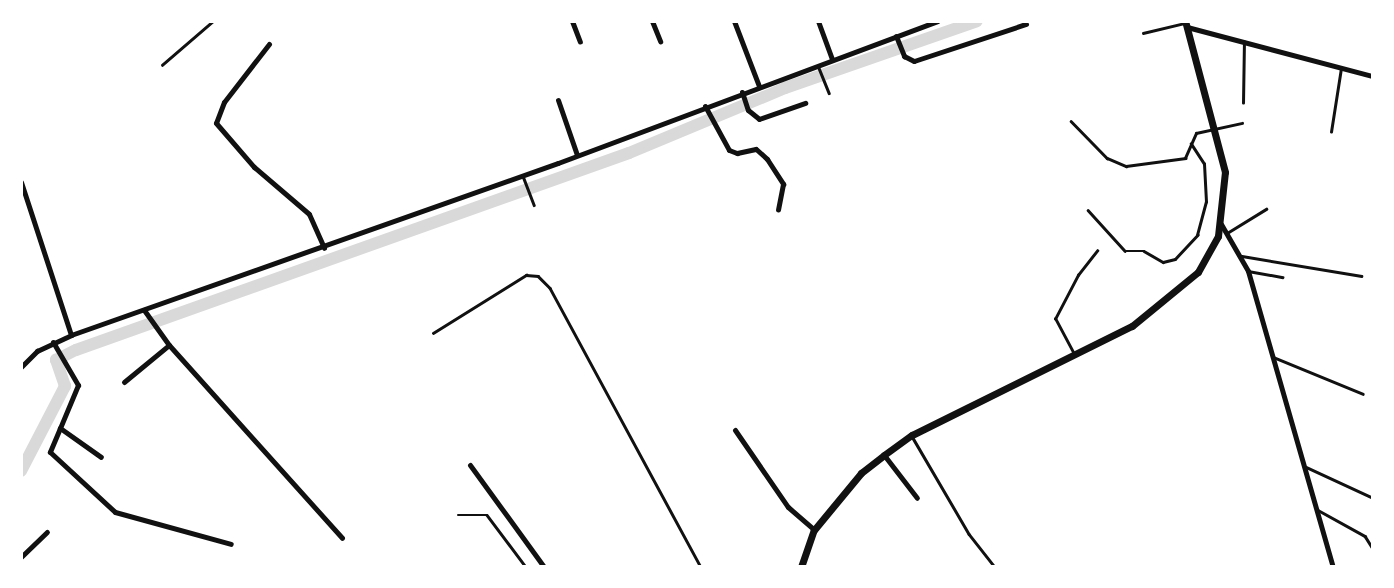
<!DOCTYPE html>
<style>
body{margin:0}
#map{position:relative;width:1394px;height:588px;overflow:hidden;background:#fff;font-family:"Exo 2",sans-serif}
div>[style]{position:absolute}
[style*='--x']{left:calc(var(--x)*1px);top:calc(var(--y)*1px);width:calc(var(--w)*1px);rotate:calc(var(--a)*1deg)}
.canal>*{height:12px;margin:-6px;padding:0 6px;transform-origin:6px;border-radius:6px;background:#d9d9d9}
.service>*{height:2.5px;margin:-1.25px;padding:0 1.25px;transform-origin:1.25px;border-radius:1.25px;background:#111}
.minor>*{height:5px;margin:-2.5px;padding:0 2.5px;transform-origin:2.5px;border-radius:2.5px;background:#111}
.tertiary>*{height:7px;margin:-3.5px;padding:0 3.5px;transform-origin:3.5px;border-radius:3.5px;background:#111}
span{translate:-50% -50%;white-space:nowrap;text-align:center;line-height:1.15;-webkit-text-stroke:5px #fff;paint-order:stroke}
.frame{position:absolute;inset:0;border:23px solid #fff;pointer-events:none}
</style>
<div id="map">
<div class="canal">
<i style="--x:21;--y:471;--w:96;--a:-62.6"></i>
<i style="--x:65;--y:386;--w:28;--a:-109"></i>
<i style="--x:56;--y:360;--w:22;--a:-27"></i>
<i style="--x:76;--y:350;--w:587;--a:-19.61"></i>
<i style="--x:629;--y:153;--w:169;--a:-22.6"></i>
<i style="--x:785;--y:88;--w:203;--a:-19.2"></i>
</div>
<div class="service">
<i style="--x:1143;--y:33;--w:43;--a:-13.4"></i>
<i style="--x:162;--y:65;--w:67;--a:-40.8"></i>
<i style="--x:819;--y:68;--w:27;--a:68"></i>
<i style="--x:1243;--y:103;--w:61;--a:-89.1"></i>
<i style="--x:1071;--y:121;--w:52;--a:45.8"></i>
<i style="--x:1107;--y:158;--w:21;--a:23"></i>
<i style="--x:1126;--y:166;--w:60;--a:-7.7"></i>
<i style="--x:1185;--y:158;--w:27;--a:-66"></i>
<i style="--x:1196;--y:133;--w:47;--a:-12.3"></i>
<i style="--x:1331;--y:132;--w:65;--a:-81.1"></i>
<i style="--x:523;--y:176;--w:31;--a:69"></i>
<i style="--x:1088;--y:210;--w:55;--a:47.9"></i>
<i style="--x:1125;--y:251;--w:19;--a:0"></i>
<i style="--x:1144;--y:251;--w:22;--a:30"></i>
<i style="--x:1163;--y:262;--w:12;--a:-14"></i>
<i style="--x:1175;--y:259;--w:33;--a:-47"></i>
<i style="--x:1197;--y:235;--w:34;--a:-75"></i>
<i style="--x:1206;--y:202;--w:38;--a:-93"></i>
<i style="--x:1204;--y:164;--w:24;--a:-123"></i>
<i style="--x:1227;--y:233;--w:46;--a:-31.6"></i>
<i style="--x:1242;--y:256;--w:121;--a:9.5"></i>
<i style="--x:1248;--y:271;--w:35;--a:10"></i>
<i style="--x:433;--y:333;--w:110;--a:-31.9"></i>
<i style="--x:526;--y:275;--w:12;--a:5"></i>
<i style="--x:538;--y:276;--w:17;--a:45"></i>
<i style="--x:550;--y:288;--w:317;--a:61.6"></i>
<i style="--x:1074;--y:354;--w:40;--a:-118"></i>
<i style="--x:1055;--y:319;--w:50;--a:-62.4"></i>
<i style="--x:1078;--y:275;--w:31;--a:-52"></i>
<i style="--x:1273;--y:357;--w:97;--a:22.3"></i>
<i style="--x:913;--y:438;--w:111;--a:59.7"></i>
<i style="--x:969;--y:534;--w:42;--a:51.8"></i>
<i style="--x:1306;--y:467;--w:74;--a:24.8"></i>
<i style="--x:1318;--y:510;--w:54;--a:29"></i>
<i style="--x:1365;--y:536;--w:15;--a:58"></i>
<i style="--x:458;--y:515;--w:29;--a:0"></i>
<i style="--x:487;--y:515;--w:65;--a:53.1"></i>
</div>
<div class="minor">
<i style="--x:572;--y:21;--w:22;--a:69"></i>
<i style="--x:652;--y:21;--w:22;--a:68"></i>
<i style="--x:734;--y:21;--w:70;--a:69"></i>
<i style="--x:818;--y:21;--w:40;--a:69.8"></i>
<i style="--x:1187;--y:27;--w:192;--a:14.8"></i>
<i style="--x:896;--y:36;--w:22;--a:68"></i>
<i style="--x:904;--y:56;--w:11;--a:27"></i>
<i style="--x:914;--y:61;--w:118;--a:-18.3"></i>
<i style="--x:269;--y:44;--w:73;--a:127.8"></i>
<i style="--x:224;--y:102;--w:22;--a:111"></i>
<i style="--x:216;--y:123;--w:58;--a:49.2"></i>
<i style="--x:254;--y:167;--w:72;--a:40.5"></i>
<i style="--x:309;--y:214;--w:37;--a:66"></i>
<i style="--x:742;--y:92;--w:19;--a:72"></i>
<i style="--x:748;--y:110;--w:14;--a:39"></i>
<i style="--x:759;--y:119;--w:49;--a:-19.2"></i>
<i style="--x:558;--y:100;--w:58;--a:70.9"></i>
<i style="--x:705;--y:106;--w:50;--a:61.4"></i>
<i style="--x:729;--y:150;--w:9;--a:21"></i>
<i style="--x:737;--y:153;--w:19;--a:-12"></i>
<i style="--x:756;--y:149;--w:15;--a:42"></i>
<i style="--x:767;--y:159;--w:30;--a:57"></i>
<i style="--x:783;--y:184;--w:26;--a:101"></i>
<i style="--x:21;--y:182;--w:161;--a:71.9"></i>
<i style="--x:1221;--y:224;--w:54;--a:60.1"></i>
<i style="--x:1248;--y:271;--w:308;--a:74"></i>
<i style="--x:144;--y:310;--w:43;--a:54.5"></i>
<i style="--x:169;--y:345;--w:259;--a:48.1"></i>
<i style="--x:53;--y:342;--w:50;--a:59.8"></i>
<i style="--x:78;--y:385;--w:47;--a:112.7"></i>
<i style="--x:60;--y:428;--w:50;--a:35.3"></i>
<i style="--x:21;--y:367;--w:23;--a:-45"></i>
<i style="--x:37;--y:351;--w:38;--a:-25"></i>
<i style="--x:71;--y:335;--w:516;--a:-19.45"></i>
<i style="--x:558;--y:163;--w:405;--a:-20.5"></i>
<i style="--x:124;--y:382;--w:58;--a:-39.4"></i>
<i style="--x:60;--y:428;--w:26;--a:113"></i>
<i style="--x:50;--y:452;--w:88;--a:42.7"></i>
<i style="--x:115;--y:512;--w:120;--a:15.4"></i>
<i style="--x:735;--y:430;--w:93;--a:55.5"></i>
<i style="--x:788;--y:507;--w:35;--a:41"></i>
<i style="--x:884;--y:455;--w:54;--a:52.5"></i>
<i style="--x:470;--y:465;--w:126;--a:54"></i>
<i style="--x:21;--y:557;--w:36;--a:-44"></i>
</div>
<div class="tertiary">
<i style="--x:801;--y:567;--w:39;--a:-71"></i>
<i style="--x:814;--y:530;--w:74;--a:-50.5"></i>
<i style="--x:861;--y:473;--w:29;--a:-38"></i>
<i style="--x:884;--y:455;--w:34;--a:-36"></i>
<i style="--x:912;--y:435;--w:246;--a:-26.4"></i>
<i style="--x:1132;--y:326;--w:85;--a:-39.3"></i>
<i style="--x:1198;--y:272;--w:41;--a:-60.9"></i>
<i style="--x:1218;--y:236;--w:64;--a:-83.8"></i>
<i style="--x:1225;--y:172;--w:156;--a:-104.8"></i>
</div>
<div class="frame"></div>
</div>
